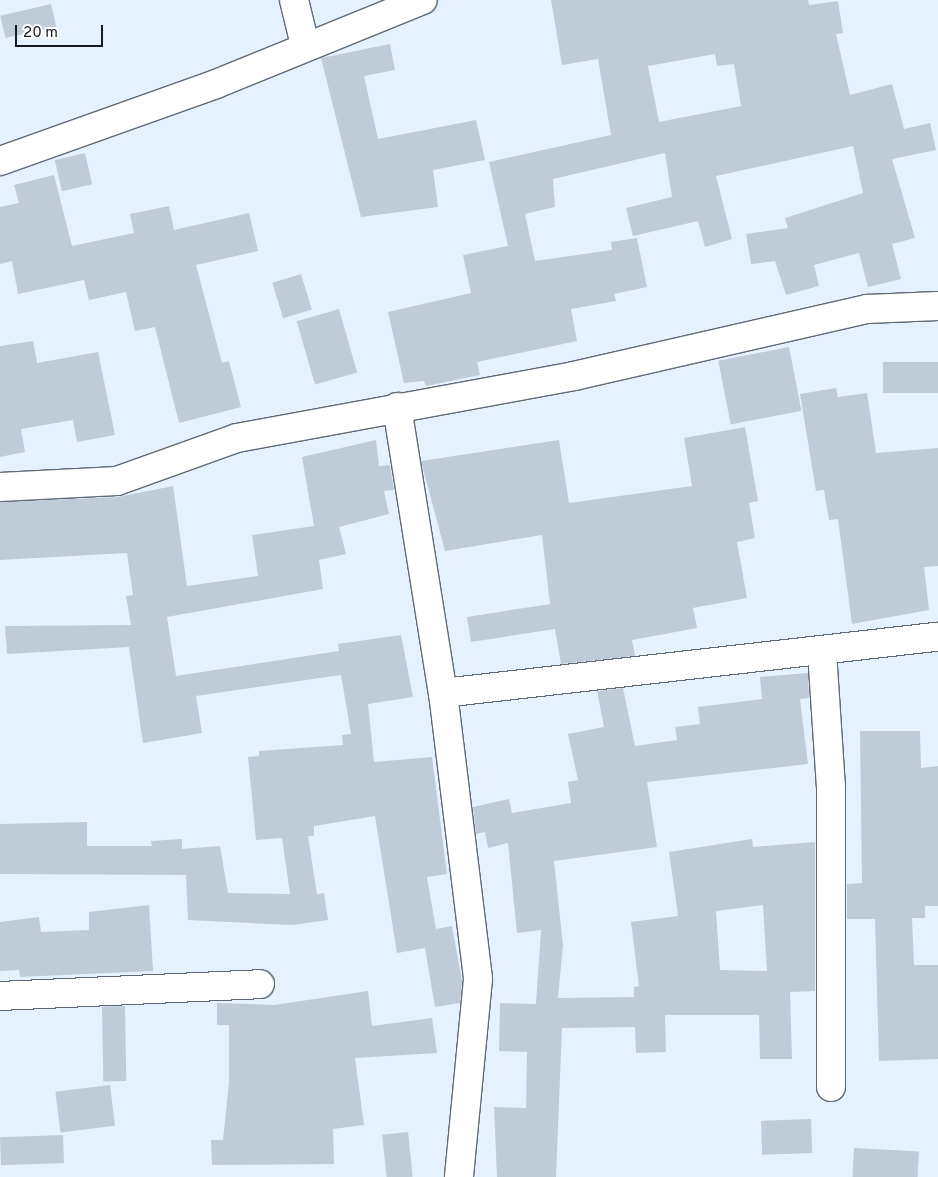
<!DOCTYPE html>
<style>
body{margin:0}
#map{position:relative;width:938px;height:1177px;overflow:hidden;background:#e5f1fe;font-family:Overpass,sans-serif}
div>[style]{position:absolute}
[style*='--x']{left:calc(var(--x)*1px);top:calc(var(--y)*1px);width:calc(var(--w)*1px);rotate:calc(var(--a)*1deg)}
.building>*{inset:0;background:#c0cbd8;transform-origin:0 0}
.roads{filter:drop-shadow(1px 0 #5f6975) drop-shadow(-1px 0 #5f6975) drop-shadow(0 1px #5f6975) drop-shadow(0 -1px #5f6975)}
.minor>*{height:28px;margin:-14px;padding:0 14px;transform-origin:14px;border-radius:14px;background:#fff}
span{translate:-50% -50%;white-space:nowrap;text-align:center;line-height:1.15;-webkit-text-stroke:5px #fff;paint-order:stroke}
.scale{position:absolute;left:15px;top:25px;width:88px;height:22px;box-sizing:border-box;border:2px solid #161a1f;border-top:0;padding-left:6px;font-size:15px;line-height:18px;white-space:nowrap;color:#161a1f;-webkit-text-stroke:4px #fff;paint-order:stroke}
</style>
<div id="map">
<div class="building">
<i style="clip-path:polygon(evenodd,551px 0,808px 0,809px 5px,838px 1px,843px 33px,836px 34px,850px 95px,892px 84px,904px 129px,930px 123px,936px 150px,892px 159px,915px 238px,892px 244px,901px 279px,868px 287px,859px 253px,814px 265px,819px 286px,786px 295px,775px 261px,751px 264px,746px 234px,788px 228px,785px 218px,863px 193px,853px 146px,716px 176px,732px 239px,705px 247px,698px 221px,633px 236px,626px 208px,672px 197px,665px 153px,553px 179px,555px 207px,525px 214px,535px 261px,612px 250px,611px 242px,637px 238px,647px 287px,614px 294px,616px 301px,571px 309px,577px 341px,477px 362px,480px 375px,426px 386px,424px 381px,404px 383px,388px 312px,471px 293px,463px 255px,508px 246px,489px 162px,611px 135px,598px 59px,562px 65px,551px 0,715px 54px,717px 66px,734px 64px,741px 106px,659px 122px,648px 66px,715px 54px)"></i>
<i style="left:51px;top:4px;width:23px;height:52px;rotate:77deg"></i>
<i style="clip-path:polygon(390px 44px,395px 70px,364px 76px,378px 139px,476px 120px,485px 160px,433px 170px,438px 207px,361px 217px,321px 58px)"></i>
<i style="left:85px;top:153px;width:32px;height:31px;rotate:77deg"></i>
<i style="clip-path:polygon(54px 175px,72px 246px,134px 233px,130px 214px,169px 206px,174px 230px,249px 213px,258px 251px,196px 265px,222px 363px,229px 361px,241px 407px,179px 423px,155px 327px,135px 331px,126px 292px,89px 300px,84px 280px,18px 294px,12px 261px,0 264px,0 207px,19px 203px,14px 185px)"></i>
<i style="left:301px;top:274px;width:37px;height:30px;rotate:73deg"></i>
<i style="left:339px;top:309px;width:66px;height:44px;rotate:74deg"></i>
<i style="clip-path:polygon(33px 341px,37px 363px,98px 352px,115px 435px,77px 442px,73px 420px,21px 429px,25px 452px,0 457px,0 346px)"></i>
<i style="left:789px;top:347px;width:65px;height:72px;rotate:79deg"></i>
<i style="left:938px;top:362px;width:31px;height:55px;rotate:90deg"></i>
<i style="clip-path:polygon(836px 388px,838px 397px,867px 393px,876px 453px,938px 448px,938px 566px,924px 567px,929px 610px,852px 624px,838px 519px,829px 520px,824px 490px,816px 491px,800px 394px)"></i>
<i style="clip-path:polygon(745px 427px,758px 501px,749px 503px,755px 538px,737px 542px,747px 598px,693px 608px,697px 628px,632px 640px,635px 656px,561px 664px,555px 629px,471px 642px,467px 617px,550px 604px,542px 535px,445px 551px,421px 461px,559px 440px,569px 503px,692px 486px,684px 438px)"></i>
<i style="clip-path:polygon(376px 440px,379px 466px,390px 465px,394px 490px,384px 491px,389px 514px,339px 527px,346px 554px,319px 560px,323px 589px,167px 617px,176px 676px,339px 651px,338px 644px,401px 635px,413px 697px,368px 704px,374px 762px,432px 757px,447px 874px,427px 877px,436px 929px,452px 926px,462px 981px,460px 1003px,435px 1007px,425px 948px,397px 953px,375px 816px,314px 826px,314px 836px,308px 836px,317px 894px,324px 893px,328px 920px,292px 925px,188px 920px,186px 875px,0 874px,0 824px,87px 822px,87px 846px,152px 846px,151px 841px,182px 839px,182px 849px,220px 846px,228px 893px,290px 894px,282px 838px,256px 840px,248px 757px,259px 756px,259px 751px,343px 745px,342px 735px,351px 734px,341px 675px,196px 696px,202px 733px,143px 743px,129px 647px,7px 654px,5px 626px,131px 625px,126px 596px,133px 595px,127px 553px,0 560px,0 502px,118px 497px,173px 486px,187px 586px,258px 576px,252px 535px,314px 526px,302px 457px)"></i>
<i style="clip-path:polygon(evenodd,808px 673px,809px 698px,800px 699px,808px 764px,647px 782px,657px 847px,554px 861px,563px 945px,558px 998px,634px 997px,634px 987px,639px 986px,631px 922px,678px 916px,669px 852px,752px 839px,753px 847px,815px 842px,815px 991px,790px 992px,792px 1059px,760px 1059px,759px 1015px,665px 1015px,666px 1052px,636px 1053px,635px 1027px,562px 1028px,556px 1177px,497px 1177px,494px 1107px,526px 1108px,527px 1052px,499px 1051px,500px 1003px,536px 1004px,541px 930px,517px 933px,508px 843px,488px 848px,485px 832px,476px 834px,473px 807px,509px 799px,512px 813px,571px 803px,568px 782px,578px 780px,568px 734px,604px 727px,597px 691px,623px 688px,635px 746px,677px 740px,675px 727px,700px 724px,698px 707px,762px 699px,760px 677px,808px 673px,763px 905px,767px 971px,720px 970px,716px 911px,763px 905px)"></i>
<i style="clip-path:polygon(860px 731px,920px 731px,921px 768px,938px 766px,938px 906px,925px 906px,925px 918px,912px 918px,914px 965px,938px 965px,938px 1059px,879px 1061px,875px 919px,847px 919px,847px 884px,862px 883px)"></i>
<i style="clip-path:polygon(149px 905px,153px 971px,20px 977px,19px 970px,0 971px,0 922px,39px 917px,41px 932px,89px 930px,89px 912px)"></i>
<i style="clip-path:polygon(368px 991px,372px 1026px,432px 1018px,437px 1053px,355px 1058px,364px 1125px,333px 1129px,334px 1164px,212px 1165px,211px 1140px,223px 1140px,229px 1082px,229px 1025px,217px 1025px,217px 1003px,274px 1005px)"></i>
<i style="left:125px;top:1006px;width:75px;height:23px;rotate:89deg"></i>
<i style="left:110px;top:1085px;width:41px;height:55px;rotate:83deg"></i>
<i style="left:811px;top:1119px;width:34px;height:50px;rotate:88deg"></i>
<i style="left:408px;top:1132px;width:45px;height:26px;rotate:84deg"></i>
<i style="left:63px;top:1135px;width:28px;height:63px;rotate:88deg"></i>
<i style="left:854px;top:1148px;width:65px;height:29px;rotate:3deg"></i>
</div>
<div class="roads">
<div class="minor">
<i style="--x:294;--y:0;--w:46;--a:76.3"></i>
<i style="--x:0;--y:161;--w:229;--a:-19.6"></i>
<i style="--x:216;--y:84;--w:223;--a:-22.1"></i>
<i style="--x:397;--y:407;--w:290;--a:80.9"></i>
<i style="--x:443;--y:693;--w:288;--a:83"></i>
<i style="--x:478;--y:979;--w:199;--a:95.5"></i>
<i style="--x:0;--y:487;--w:117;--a:-2.9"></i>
<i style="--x:117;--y:481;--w:127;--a:-19.7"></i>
<i style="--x:237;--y:438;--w:343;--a:-10.4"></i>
<i style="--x:574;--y:376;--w:301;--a:-12.9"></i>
<i style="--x:867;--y:309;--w:71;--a:-2.4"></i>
<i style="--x:822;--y:652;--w:135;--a:86.2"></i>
<i style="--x:831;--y:787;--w:300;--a:90"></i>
<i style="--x:443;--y:693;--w:498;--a:-6.5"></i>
<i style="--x:0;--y:996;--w:260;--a:-2.6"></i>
</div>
</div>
<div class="scale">20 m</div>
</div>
